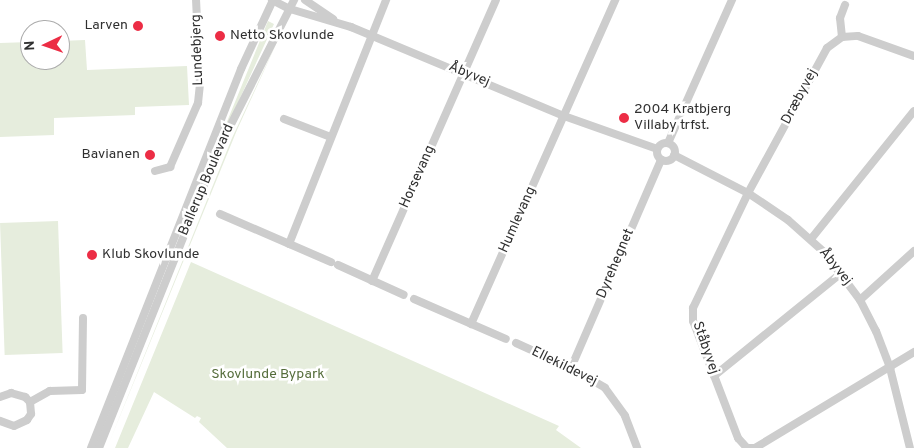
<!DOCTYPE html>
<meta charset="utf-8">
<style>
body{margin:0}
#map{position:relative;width:914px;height:448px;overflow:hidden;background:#fff;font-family:Overpass,sans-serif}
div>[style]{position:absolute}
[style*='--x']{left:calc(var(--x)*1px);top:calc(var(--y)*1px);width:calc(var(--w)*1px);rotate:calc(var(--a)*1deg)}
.green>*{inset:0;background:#e6eddd;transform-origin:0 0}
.minor>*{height:8px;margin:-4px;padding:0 4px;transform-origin:4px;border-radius:4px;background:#cdcdcd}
.minor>.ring{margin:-4px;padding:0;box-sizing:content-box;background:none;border:8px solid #cdcdcd;border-radius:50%}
.dots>*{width:14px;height:14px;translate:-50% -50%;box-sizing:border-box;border:2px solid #fff;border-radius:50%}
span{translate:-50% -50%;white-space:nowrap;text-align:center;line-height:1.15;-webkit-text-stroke:5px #fff;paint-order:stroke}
.poi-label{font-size:14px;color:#303030}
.right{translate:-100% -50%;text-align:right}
.left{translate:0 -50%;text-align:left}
.street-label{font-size:14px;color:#303030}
.park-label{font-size:14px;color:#556d3b}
.north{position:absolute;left:20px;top:20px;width:50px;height:50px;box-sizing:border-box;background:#fff;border:1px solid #acacac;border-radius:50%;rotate:267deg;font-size:14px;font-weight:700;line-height:20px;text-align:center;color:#303030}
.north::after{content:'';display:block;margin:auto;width:18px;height:22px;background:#ec2d45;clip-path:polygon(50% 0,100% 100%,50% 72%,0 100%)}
</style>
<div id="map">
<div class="green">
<i style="clip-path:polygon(268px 21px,274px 24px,218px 146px,96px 448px,94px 448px)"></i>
<i style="clip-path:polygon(283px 29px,237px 130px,107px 448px,232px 138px)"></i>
<i style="clip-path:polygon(85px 40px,87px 70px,187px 66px,189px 105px,135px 107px,135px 115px,54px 118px,54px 135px,0 137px,0 43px,30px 42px,30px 60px,60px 60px,60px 41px)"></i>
<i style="left:58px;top:221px;width:132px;height:58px;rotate:88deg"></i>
<i style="clip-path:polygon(191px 262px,559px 426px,556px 430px,581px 448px,227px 448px,199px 422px,201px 418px,197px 416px,195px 418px,154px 392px,128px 448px,115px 448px)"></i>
</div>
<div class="minor">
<i style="--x:272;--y:0;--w:20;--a:27"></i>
<i style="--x:290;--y:9;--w:64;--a:16.4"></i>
<i style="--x:351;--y:27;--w:231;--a:22.7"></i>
<i style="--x:564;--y:116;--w:99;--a:19.5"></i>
<i style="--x:305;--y:0;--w:34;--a:34"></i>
<i style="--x:842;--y:37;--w:19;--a:-96"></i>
<i style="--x:840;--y:18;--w:14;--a:-69"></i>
<i style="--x:284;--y:119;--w:50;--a:21"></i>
<i class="ring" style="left:657px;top:143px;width:10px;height:10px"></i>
<i style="--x:668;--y:143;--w:157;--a:-65.9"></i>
<i style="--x:674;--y:155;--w:83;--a:27.2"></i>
<i style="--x:748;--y:193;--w:48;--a:34"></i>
<i style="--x:788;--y:220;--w:50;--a:41.7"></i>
<i style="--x:825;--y:253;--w:59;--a:53.3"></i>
<i style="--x:860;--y:300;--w:35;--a:63"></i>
<i style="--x:876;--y:331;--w:40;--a:69"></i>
<i style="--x:890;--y:368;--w:82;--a:76"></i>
<i style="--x:155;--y:171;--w:16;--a:-15"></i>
<i style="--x:170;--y:167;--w:70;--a:-66.4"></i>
<i style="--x:198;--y:103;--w:19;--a:-84"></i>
<i style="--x:200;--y:84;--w:84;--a:-92.7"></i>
<i style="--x:220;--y:214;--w:121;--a:23.4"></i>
<i style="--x:811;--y:239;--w:164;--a:-51.2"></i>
<i style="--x:289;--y:244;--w:263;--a:-68.3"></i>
<i style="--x:338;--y:265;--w:72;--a:24.4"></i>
<i style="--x:372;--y:281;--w:307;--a:-66.2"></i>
<i style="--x:414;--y:299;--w:100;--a:23.5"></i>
<i style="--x:860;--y:300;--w:73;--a:-42.2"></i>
<i style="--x:471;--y:324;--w:355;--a:-66"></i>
<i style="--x:516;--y:343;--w:60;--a:24.4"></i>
<i style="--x:571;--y:368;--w:39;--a:30"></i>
<i style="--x:605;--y:388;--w:34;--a:54"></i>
<i style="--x:625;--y:416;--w:34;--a:69"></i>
<i style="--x:571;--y:368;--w:227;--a:-66.6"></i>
<i style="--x:714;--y:376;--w:164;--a:-39"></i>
<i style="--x:0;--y:397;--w:12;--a:-20"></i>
<i style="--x:11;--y:393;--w:15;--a:16"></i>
<i style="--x:25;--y:397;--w:7;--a:45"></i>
<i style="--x:30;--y:402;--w:12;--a:85"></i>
<i style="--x:31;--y:414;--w:7;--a:124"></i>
<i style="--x:27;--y:420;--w:14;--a:155"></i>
<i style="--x:14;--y:426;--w:15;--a:-160"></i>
<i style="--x:30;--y:402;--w:23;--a:-29"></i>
<i style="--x:50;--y:391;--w:32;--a:-2"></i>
<i style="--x:82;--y:390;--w:72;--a:-89.2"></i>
<i style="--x:91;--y:448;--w:408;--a:-68.4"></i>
<i style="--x:241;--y:69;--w:76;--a:-65.1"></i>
<i style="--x:99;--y:448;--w:325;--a:-68.2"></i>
<i style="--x:220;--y:146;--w:164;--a:-63.1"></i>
<i style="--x:754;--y:448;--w:7;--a:180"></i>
<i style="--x:747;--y:448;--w:13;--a:-132"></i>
<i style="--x:738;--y:438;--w:125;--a:-111"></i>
<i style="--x:693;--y:321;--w:13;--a:-90"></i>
<i style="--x:693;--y:308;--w:127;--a:-64.4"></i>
<i style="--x:748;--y:193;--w:165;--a:-61.4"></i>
<i style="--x:827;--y:48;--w:19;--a:-36"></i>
<i style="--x:842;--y:37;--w:16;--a:-4"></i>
<i style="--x:858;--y:36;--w:59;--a:19.7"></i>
<i style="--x:755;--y:448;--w:186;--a:-31.1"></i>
</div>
<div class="dots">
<i style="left:138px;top:26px;background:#ec2d45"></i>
<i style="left:220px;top:36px;background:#ec2d45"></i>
<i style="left:624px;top:118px;background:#ec2d45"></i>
<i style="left:150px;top:155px;background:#ec2d45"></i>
<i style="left:92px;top:255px;background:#ec2d45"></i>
</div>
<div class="poi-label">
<span class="right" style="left:128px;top:26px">Larven</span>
<span class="left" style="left:230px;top:36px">Netto Skovlunde</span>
<span class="left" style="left:634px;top:118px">2004 Kratbjerg<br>Villaby trfst.</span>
<span class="right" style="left:140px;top:155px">Bavianen</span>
<span class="left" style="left:102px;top:255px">Klub Skovlunde</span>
</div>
<div class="street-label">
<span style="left:198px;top:50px;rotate:-92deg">Lundebjerg</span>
<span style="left:469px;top:75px;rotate:23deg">Åbyvej</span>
<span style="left:800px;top:97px;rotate:-62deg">Dræbyvej</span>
<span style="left:418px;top:177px;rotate:-66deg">Horsevang</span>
<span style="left:207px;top:180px;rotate:-67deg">Ballerup Boulevard</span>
<span style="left:518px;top:220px;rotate:-66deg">Humlevang</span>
<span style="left:616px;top:264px;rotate:-67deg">Dyrehegnet</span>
<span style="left:835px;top:267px;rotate:51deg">Åbyvej</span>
<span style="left:705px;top:348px;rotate:71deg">Ståbyvej</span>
<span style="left:564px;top:367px;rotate:26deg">Ellekildevej</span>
</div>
<div class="park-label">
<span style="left:268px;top:375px">Skovlunde Bypark</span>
</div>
<div class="north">N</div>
</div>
